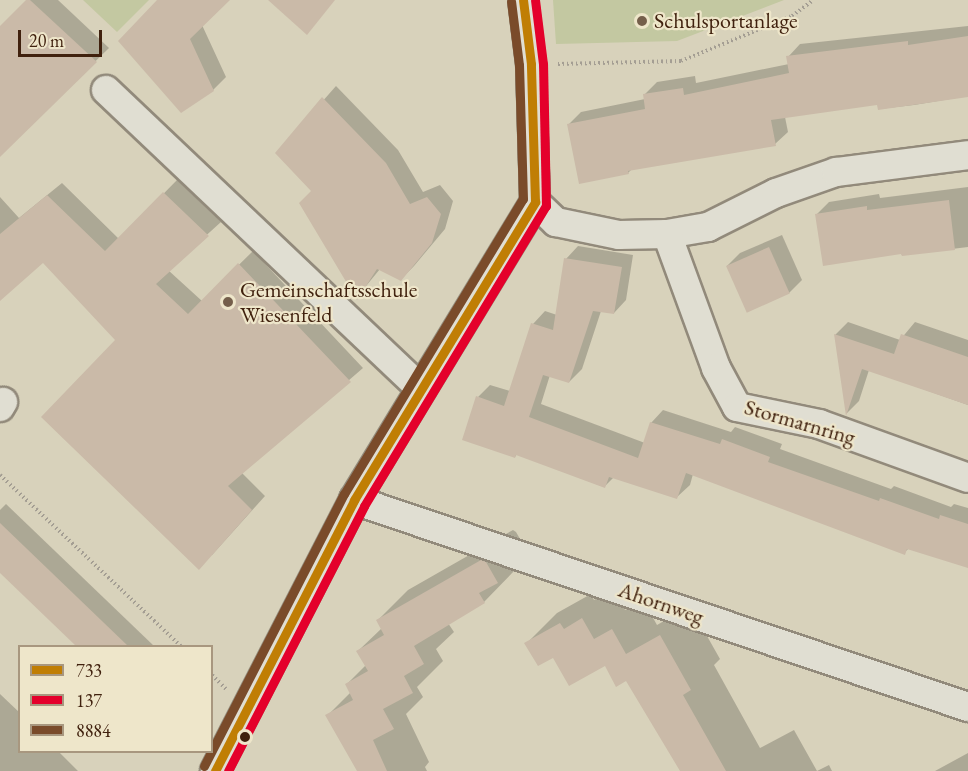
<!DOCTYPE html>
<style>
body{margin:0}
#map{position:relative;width:968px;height:771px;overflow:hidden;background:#d8d2bb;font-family:"EB Garamond",serif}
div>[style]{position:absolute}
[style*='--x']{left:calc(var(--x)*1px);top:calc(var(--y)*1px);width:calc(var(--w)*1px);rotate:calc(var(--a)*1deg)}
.green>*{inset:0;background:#c3c8a1}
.shadow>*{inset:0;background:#0003}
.building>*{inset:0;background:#cabaa8;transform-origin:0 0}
.path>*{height:4px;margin-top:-2px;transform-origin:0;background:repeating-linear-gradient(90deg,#a49e93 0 1.5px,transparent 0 4.5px)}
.roads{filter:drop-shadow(2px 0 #928a7b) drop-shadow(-2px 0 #928a7b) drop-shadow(0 2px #928a7b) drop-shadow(0 -2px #928a7b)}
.minor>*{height:28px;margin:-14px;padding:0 14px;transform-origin:14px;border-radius:14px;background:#e0ded2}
.bus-1>*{height:9px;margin:-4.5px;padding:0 4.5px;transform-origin:4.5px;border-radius:4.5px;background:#c07e04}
.bus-2>*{height:9px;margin:-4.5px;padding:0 4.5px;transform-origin:4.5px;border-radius:4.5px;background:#e4002b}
.bus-3>*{height:9px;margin:-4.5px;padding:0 4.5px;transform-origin:4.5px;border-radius:4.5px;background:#7a4b2a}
.dots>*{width:16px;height:16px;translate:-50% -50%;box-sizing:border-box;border:3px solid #eee6ca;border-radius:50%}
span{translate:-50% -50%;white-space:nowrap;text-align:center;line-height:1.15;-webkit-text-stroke:4.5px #eee6ca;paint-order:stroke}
.poi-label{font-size:22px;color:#40210e}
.left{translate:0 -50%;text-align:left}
.street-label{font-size:22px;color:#40210e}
.legend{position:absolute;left:18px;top:645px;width:195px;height:108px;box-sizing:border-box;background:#eee6ca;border:2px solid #a8977f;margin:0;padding:8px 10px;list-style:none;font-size:18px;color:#40210e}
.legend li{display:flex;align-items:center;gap:12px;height:30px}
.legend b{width:30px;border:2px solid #a8977f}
.scale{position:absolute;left:18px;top:30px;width:84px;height:27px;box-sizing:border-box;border:3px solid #40210e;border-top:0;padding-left:8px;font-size:18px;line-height:21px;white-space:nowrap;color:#40210e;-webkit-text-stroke:4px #eee6ca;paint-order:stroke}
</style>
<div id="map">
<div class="green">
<i style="clip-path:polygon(83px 0,149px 0,117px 32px)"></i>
<i style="clip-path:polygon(553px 0,784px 0,677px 41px,556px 44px)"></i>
</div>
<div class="shadow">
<i style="clip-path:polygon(28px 0,58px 0,109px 48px,0 154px,0 28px)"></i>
<i style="clip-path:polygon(159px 0,228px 0,202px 25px,226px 77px,213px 90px)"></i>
<i style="clip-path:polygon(968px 26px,968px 96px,914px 105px,879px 109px,879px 103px,785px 117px,788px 132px,775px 144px,632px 169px,628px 173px,568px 125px,581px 112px,645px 99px,644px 95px,657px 82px,695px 76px,696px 83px,789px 64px,788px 57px,800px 44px)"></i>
<i style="clip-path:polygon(336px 86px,398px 150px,423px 192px,440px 185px,453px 201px,445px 229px,414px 266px,401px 279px,380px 269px,357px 297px,313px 191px,277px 153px)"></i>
<i style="clip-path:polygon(177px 180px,221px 222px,168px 270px,202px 301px,253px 251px,363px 368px,242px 473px,265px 496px,212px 555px,117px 340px,43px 261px,0 295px,0 197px,19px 218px,62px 183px,119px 239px)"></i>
<i style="clip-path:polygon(968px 187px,968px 247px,903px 255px,817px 214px,829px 202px,879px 194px,880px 198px)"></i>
<i style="clip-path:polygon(782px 235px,802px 280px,789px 293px,727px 266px,740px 253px)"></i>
<i style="clip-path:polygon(578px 246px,633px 255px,626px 300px,614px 313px,601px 311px,582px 369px,569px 382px,550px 375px,541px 404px,645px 443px,651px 423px,663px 410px,731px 432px,735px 427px,782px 444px,780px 449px,891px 489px,894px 486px,951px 507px,954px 504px,968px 508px,968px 567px,909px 548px,904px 553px,693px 474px,690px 485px,677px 497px,614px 477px,604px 487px,517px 454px,515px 457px,478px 397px,490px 385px,510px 391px,533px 324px,545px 311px,557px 315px,566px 259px)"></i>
<i style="clip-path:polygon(848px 322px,900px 340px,915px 322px,968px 340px,968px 405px,869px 370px,859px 401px,847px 413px,835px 335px)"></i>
<i style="clip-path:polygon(6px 504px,154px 646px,78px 646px,0 571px,0 510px)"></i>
<i style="clip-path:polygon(513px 530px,516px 532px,527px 551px,512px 567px,514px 571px,484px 602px,448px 623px,454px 632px,436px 649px,443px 661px,417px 687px,423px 697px,406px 714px,429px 762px,425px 767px,427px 771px,358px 771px,327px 716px,351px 692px,347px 684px,366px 665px,358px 651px,382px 628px,378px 620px,408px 590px)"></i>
<i style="clip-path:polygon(613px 589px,625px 610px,643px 600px,657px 625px,690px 606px,720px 659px,714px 665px,760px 748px,794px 730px,817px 771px,829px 765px,832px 771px,682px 771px,627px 679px,605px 664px,554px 656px,526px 644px,557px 613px,591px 594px,594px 600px)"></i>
<i style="clip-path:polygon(0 694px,20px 713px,20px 752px,59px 752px,78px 771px,0 771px)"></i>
<i style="clip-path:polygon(968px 753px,968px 771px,935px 771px)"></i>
</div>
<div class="building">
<i style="clip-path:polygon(26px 0,30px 0,97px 62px,0 157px,0 26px)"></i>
<i style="clip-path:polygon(157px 0,230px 0,190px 39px,214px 91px,181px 113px,118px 41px)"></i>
<i style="clip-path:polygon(268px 0,335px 0,307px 35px)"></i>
<i style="clip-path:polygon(968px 36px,968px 97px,878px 110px,877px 105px,771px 120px,776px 146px,628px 171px,629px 174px,579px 184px,567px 124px,645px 109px,643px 94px,683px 88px,684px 95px,789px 73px,786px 56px,908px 41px,908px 45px)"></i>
<i style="clip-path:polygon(322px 97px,386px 163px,410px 204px,427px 197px,441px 214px,432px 243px,401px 281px,377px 269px,357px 300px,299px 203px,311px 191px,275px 153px)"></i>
<i style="clip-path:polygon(163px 192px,209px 236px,156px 284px,188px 314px,238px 263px,351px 382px,228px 486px,252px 510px,199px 570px,41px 417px,115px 340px,43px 263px,0 301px,0 234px,47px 195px,105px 251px)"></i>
<i style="clip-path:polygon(949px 200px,955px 250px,902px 256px,901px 254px,823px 266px,815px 214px,867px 206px,867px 210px)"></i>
<i style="left:769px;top:247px;width:51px;height:47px;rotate:66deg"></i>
<i style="clip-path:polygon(564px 258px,622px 267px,614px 314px,593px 311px,569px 383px,543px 375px,529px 417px,638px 458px,650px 422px,720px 444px,722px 439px,770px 457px,768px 462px,879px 501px,880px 498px,939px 519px,940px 515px,968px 524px,968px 568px,907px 549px,905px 555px,686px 473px,677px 499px,609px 477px,605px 488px,516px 455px,515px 458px,462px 440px,476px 396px,504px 406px,531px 323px,553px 330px)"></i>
<i style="clip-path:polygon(834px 334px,894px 354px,901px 334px,968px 357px,968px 405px,862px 369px,846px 416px)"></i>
<i style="clip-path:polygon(0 523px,128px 646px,76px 646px,0 573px)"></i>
<i style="clip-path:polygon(481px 560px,486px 562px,498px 583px,479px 593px,485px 603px,414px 646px,424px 664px,404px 676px,413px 693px,383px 709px,394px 729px,373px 740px,387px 771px,357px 771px,325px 715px,353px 700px,345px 684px,368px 671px,356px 651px,384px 635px,376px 620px)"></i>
<i style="clip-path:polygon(582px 618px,594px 639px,612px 629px,626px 654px,660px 635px,691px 690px,683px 695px,726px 771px,680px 771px,626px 681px,616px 687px,605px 666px,569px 686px,553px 658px,538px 666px,524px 643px,560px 623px,564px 629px)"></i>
</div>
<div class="path">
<i style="--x:558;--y:64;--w:123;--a:-1.4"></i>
<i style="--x:681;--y:61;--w:120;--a:-22.1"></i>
<i style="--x:792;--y:16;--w:26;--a:-37"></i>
<i style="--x:0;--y:475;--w:249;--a:43.4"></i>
<i style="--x:212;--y:675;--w:20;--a:45"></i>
</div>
<div class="roads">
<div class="minor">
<i style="--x:106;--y:90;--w:434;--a:43.5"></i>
<i style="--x:535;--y:202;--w:29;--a:44"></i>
<i style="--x:556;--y:222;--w:64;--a:11.7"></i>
<i style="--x:619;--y:235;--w:48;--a:-1.2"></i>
<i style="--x:667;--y:234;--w:42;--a:-9.7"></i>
<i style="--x:708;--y:227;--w:76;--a:-26.6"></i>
<i style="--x:776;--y:193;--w:64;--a:-19.3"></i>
<i style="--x:836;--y:172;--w:133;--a:-7.3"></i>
<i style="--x:667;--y:234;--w:143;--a:69.9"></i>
<i style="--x:716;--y:368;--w:44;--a:61.7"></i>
<i style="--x:737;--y:407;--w:84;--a:11.7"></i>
<i style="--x:819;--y:424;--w:158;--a:19.9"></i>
<i style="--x:0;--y:407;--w:6;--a:-59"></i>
<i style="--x:354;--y:500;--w:648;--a:18.63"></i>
<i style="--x:215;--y:771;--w:305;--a:-62.8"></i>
<i style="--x:354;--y:500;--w:349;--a:-58.7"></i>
<i style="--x:535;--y:202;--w:138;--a:-91.7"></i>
<i style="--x:531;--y:64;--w:64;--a:-97.1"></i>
</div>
</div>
<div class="bus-1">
<i style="--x:215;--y:771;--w:305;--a:-62.8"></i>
<i style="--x:354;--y:500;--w:349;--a:-58.7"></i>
<i style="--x:535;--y:202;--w:138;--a:-91.7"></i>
<i style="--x:531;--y:64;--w:64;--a:-97.1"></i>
</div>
<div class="bus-2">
<i style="--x:228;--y:771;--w:298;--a:-62.8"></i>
<i style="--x:364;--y:506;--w:351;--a:-58.8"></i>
<i style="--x:546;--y:206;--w:142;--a:-91.2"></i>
<i style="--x:543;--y:64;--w:64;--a:-97.1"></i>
</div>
<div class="bus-3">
<i style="--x:204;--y:766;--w:306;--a:-62.8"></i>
<i style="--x:344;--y:494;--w:345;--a:-58.8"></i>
<i style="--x:523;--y:199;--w:134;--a:-91.7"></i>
<i style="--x:519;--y:65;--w:64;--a:-97.1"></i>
</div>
<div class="dots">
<i style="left:642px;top:21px;background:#755f4b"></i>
<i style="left:228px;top:302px;background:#755f4b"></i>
<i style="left:245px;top:737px;background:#40210e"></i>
</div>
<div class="poi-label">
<span class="left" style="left:654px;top:21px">Schulsportanlage</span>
<span class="left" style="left:240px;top:302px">Gemeinschaftsschule<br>Wiesenfeld</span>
</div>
<div class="street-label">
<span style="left:800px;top:422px;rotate:16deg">Stormarnring</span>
<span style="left:661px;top:603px;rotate:19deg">Ahornweg</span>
</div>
<ul class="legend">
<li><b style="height:8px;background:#c07e04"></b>733</li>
<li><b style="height:8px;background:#e4002b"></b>137</li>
<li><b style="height:8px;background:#7a4b2a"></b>8884</li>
</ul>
<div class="scale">20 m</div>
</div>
